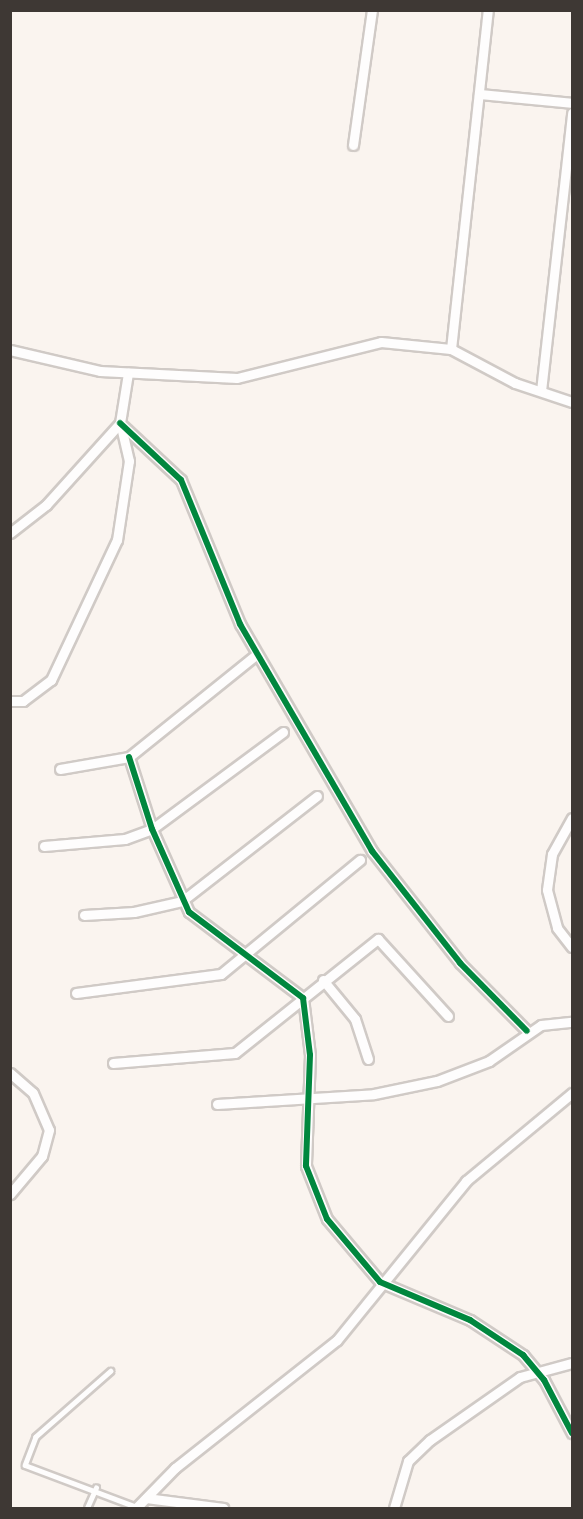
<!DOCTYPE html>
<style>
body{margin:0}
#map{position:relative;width:583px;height:1519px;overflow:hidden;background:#faf4ef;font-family:"Roboto Condensed",sans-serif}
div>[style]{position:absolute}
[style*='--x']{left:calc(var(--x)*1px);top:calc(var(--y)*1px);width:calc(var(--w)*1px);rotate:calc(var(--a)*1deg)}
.roads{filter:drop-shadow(2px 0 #d0cac6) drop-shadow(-2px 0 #d0cac6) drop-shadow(0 2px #d0cac6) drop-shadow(0 -2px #d0cac6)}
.service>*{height:4.5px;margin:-2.25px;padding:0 2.25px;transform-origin:2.25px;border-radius:2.25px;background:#fefdfd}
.minor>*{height:9px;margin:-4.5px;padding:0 4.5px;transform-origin:4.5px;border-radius:4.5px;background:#fefdfd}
.cycleway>*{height:6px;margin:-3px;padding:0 3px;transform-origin:3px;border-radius:3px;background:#00873e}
span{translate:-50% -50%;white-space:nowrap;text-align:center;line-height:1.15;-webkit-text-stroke:4.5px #fff;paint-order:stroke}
.frame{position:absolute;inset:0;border:12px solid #3e3834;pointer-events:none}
</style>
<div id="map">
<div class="roads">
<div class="service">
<i style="--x:111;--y:1371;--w:100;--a:138.7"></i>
<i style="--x:36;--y:1437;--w:30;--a:111"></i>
<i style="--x:25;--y:1465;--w:120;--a:20.6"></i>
<i style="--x:87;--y:1508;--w:22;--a:-66"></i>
</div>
<div class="minor">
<i style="--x:479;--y:94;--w:93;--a:5.5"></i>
<i style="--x:353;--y:145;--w:136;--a:-82"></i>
<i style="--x:451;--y:349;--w:341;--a:-83.8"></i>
<i style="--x:10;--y:350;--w:92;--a:13.1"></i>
<i style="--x:100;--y:371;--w:137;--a:2.9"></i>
<i style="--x:237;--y:378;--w:148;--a:-14"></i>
<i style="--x:381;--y:342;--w:70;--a:5.7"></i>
<i style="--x:451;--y:349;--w:72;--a:28"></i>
<i style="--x:515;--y:383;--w:60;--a:18.4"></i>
<i style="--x:541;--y:391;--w:280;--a:-83.6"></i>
<i style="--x:120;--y:423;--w:83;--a:43.1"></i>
<i style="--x:181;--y:480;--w:156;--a:67.7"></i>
<i style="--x:240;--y:624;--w:263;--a:59.8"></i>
<i style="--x:372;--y:851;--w:142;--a:51.8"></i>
<i style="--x:460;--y:963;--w:95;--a:45.4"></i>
<i style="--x:10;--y:533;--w:46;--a:-37.9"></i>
<i style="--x:46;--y:505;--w:110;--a:-47.9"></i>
<i style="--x:120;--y:423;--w:51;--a:-80.9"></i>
<i style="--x:10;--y:701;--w:13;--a:0"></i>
<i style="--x:23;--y:701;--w:35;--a:-37"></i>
<i style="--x:51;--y:680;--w:155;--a:-64.8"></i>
<i style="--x:117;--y:540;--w:80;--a:-81.4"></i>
<i style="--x:129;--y:461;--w:36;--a:-103"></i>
<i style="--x:129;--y:757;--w:76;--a:72.3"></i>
<i style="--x:152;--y:829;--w:91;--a:66"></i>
<i style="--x:189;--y:912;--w:143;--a:37"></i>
<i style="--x:303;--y:998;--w:57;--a:83"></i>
<i style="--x:310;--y:1055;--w:111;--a:92.1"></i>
<i style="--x:306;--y:1166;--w:57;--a:68.4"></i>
<i style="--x:327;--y:1219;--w:82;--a:49.9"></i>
<i style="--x:380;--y:1282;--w:98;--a:22.9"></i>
<i style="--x:470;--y:1320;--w:64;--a:33.4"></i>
<i style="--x:523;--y:1355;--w:33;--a:50"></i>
<i style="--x:544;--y:1380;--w:60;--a:62.2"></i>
<i style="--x:60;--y:769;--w:70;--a:-9.9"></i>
<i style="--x:129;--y:757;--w:163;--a:-38.8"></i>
<i style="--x:572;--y:818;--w:41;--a:119.1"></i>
<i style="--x:552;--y:854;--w:36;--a:98"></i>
<i style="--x:547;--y:890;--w:39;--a:75"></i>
<i style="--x:557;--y:928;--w:24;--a:52"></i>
<i style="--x:44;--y:846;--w:81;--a:-4.9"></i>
<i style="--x:125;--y:839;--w:29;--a:-20"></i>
<i style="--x:152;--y:829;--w:163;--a:-36.5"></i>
<i style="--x:84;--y:915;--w:50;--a:-3.4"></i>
<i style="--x:134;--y:912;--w:49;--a:-12.9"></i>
<i style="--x:182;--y:901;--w:171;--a:-37.9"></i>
<i style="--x:323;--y:980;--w:50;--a:50.6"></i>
<i style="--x:355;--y:1019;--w:42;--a:72"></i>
<i style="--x:76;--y:993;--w:146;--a:-7.5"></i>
<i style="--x:221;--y:974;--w:180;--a:-39.4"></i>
<i style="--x:113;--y:1063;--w:122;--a:-4.7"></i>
<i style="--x:235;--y:1053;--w:183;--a:-38.6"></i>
<i style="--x:378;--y:939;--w:104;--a:47.7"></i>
<i style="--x:10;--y:1073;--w:30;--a:41"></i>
<i style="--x:33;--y:1093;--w:40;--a:66.6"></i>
<i style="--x:49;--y:1130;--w:27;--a:105"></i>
<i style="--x:42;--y:1156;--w:50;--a:130.1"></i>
<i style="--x:217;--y:1104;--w:157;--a:-3.6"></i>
<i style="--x:374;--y:1094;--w:64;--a:-11.7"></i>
<i style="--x:437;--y:1081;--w:56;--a:-21"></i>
<i style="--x:489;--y:1061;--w:63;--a:-34.7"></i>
<i style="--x:541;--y:1025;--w:31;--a:-6"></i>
<i style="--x:146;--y:1498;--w:78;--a:7.4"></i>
<i style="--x:136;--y:1508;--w:56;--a:-45.7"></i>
<i style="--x:175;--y:1468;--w:206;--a:-38.3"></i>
<i style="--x:337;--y:1340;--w:205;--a:-50.9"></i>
<i style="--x:466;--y:1181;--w:138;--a:-39.7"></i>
<i style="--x:394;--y:1508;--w:49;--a:-73.4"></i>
<i style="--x:408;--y:1461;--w:30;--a:-44"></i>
<i style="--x:430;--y:1440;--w:110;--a:-35"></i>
<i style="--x:520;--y:1377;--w:54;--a:-15.1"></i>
</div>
</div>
<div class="cycleway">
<i style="--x:120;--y:423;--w:83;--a:43.1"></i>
<i style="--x:181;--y:480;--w:156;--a:67.7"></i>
<i style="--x:240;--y:624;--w:263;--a:59.8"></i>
<i style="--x:372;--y:851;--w:142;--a:51.8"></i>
<i style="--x:460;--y:963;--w:95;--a:45.4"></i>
<i style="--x:129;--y:757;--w:76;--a:72.3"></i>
<i style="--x:152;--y:829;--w:91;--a:66"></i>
<i style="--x:189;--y:912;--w:143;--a:37"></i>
<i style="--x:303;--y:998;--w:57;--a:83"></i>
<i style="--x:310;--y:1055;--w:111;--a:92.1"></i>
<i style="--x:306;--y:1166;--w:57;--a:68.4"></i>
<i style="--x:327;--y:1219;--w:82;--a:49.9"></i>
<i style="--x:380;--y:1282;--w:98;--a:22.9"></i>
<i style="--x:470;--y:1320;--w:64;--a:33.4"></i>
<i style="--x:523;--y:1355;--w:33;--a:50"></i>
<i style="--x:544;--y:1380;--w:60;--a:62.2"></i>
</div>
<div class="frame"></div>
</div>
